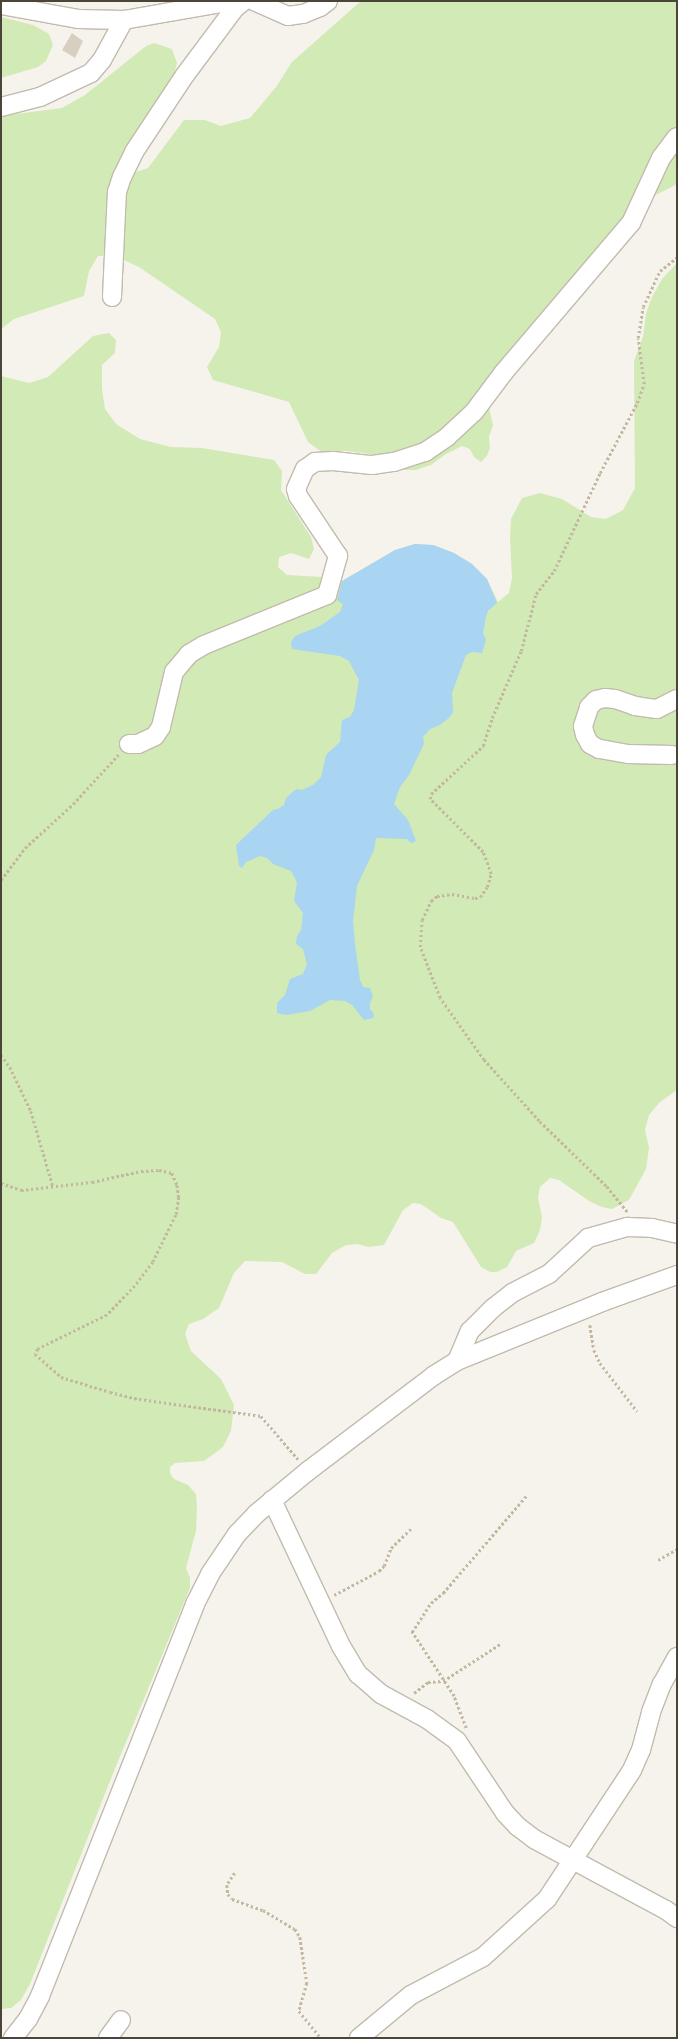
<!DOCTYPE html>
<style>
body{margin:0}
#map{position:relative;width:678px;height:2039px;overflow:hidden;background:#f6f3ec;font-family:"Titillium Web",sans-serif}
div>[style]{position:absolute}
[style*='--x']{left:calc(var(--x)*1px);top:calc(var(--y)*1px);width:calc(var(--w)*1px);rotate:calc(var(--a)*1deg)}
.green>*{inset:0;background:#d2eab5}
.water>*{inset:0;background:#a9d4f2}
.building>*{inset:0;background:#d8cfc1}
.path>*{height:2.5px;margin-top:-1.25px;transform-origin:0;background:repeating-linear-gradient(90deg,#c4b79f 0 2.5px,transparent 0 5px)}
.roads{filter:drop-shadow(1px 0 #c2bbae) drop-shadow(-1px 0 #c2bbae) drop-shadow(0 1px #c2bbae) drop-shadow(0 -1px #c2bbae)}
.minor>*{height:18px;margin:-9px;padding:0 9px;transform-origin:9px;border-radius:9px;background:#fff}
span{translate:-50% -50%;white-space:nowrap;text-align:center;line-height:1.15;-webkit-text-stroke:4.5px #fff;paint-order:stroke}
.frame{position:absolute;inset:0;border:2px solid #4b4439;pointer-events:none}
</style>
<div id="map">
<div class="green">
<i style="clip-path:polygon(361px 1px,677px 1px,677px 184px,654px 196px,625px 227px,486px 396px,493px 425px,489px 437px,490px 448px,487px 456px,481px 462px,474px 457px,470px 449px,462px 446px,446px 454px,431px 465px,416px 470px,404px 470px,388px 464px,377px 455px,347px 451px,322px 452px,308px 442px,289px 402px,213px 380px,207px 367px,219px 347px,221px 332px,215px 319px,139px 267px,113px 255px,98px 256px,89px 271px,84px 296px,14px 319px,1px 329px,1px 116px,62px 108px,85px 95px,146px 46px,154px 43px,172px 49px,177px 63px,171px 86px,127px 159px,136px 172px,148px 168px,184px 120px,205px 120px,221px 126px,250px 118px,276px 87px,292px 62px)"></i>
<i style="clip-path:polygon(1px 17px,33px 25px,49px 34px,53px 45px,46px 61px,38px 67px,1px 78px)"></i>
<i style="clip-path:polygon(677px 263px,677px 1090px,660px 1102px,649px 1115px,645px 1130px,649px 1148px,646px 1169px,629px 1200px,612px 1209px,602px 1207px,589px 1201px,559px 1180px,550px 1178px,540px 1187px,538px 1197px,542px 1218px,540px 1230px,534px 1243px,516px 1251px,507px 1267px,497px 1272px,490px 1272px,481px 1267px,453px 1222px,441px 1218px,421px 1204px,413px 1203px,403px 1210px,384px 1245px,368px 1247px,358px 1244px,346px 1245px,332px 1253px,316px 1274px,305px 1274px,282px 1262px,245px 1261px,234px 1273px,219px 1308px,203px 1319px,189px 1324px,185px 1334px,191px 1351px,221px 1379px,234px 1405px,231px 1431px,223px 1447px,204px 1461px,175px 1463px,170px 1467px,170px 1473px,174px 1479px,188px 1485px,196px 1494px,197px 1507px,196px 1531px,186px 1568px,190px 1578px,190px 1588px,114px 1771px,30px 1984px,21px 2000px,11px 2008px,1px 2009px,1px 376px,29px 383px,48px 377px,93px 336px,109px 333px,116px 340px,115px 353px,102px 365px,102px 389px,105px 409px,116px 424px,140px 439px,171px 447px,202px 448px,274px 460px,282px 471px,281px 490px,311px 537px,314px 549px,309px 559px,291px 553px,279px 557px,278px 567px,287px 575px,322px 577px,342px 581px,395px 550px,415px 544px,433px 545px,454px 553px,472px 564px,487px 579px,498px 602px,509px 593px,512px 578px,510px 538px,511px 519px,522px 498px,540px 493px,562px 499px,591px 517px,606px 519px,623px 510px,635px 488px,634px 361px,643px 337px,646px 314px,651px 299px,662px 279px)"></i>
</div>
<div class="water">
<i style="clip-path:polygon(415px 544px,433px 545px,454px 553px,472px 564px,487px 579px,497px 603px,488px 611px,486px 617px,483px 633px,486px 640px,482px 653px,472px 652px,466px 655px,452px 693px,453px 712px,450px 717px,440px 725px,430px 729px,423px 737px,424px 744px,409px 775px,400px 787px,394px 804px,408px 820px,416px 841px,411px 843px,407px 839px,376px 838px,374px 850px,357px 886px,353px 921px,355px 944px,360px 980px,363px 987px,370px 988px,373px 996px,370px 1003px,370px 1009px,374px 1014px,373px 1018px,364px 1020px,352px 1005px,345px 1001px,330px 1000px,310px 1011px,286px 1015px,277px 1013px,277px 1003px,285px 995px,290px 979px,303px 974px,307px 964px,303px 949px,296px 944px,297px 936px,301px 930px,303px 913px,294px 901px,297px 882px,291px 871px,273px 864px,267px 858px,260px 856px,246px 862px,242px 868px,239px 866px,236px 845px,273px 810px,278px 809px,284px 805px,286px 798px,296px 789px,302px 790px,313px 785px,321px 777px,326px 755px,340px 742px,342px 720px,350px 717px,354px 710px,359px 680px,349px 661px,340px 656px,292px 649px,291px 642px,295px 636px,320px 626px,340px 612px,343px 604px,337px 600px,342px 581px,395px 550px)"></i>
</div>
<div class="building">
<i style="clip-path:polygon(72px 33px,83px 41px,75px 58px,62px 50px)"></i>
</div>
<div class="path">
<i style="--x:1;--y:880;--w:40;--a:-53"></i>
<i style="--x:25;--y:848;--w:65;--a:-42.5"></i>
<i style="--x:73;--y:804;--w:67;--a:-47.4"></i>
<i style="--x:1;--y:1055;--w:15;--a:53"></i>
<i style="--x:10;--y:1067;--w:49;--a:64.5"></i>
<i style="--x:31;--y:1111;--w:78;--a:73.7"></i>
<i style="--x:1;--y:1183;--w:21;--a:19"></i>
<i style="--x:21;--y:1190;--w:71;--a:-6.4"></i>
<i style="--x:92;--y:1182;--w:50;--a:-12.7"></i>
<i style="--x:141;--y:1171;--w:18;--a:-3"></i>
<i style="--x:159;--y:1170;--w:13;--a:13"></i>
<i style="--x:172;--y:1173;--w:13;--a:67"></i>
<i style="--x:177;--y:1185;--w:12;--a:81"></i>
<i style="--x:179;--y:1197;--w:18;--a:99"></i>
<i style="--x:176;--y:1215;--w:52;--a:116.1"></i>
<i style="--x:153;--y:1262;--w:30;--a:127"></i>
<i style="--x:135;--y:1286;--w:40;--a:134"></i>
<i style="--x:107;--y:1315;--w:77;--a:153.8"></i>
<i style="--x:38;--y:1349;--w:6;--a:121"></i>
<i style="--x:35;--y:1354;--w:35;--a:41"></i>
<i style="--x:61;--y:1377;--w:51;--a:17"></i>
<i style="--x:110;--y:1392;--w:30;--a:14"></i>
<i style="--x:139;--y:1399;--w:123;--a:7.9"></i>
<i style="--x:261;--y:1416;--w:57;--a:49.3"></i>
<i style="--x:627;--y:1212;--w:33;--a:-129"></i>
<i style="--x:606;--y:1186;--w:93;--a:-135.9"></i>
<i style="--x:539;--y:1121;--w:82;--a:-132"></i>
<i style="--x:484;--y:1060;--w:76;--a:-125.4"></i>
<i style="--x:440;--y:998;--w:55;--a:-111.4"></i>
<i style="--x:420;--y:947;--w:27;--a:-86"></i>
<i style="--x:422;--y:920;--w:21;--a:-65"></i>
<i style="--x:431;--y:901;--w:8;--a:-40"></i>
<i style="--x:437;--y:896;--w:15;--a:-8"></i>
<i style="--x:452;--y:894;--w:23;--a:10"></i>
<i style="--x:475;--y:898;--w:5;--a:-11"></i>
<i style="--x:480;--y:897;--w:12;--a:-55"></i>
<i style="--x:487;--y:887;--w:14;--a:-73"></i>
<i style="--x:491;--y:874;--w:23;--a:-110"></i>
<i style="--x:483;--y:852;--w:75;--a:-135"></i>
<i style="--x:430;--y:799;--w:5;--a:-79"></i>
<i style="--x:431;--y:794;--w:71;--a:-42.7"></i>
<i style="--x:483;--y:746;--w:29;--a:-72"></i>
<i style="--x:492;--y:718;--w:73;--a:-66.6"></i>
<i style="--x:521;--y:651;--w:59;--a:-75.3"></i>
<i style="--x:536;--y:594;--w:29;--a:-52"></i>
<i style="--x:554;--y:571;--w:108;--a:-64.9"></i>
<i style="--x:600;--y:473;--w:79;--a:-62.1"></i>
<i style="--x:637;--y:403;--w:20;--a:-70"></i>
<i style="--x:644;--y:384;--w:46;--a:-97.4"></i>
<i style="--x:638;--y:338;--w:31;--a:-81"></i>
<i style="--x:643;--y:307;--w:40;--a:-65"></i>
<i style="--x:660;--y:271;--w:22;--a:-39"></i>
<i style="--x:590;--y:1325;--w:25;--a:81"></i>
<i style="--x:594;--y:1350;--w:14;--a:65"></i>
<i style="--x:600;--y:1363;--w:61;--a:52.4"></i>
<i style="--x:658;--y:1560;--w:22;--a:-30"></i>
<i style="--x:334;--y:1595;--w:51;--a:-28.1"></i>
<i style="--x:379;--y:1571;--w:7;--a:-45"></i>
<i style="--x:384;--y:1566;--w:19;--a:-69"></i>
<i style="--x:391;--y:1548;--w:29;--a:-44"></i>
<i style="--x:414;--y:1693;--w:18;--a:-38"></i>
<i style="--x:428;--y:1682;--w:15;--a:-4"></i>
<i style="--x:443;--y:1681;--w:68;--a:-33"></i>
<i style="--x:466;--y:1728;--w:34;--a:-111"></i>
<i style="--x:454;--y:1696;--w:77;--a:-123.3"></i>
<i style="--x:412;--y:1632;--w:35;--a:-57"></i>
<i style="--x:431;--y:1603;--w:16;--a:-40"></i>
<i style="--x:443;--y:1593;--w:129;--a:-49.4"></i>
<i style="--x:235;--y:1873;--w:14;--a:124"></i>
<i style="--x:227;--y:1885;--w:9;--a:84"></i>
<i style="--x:228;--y:1894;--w:6;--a:51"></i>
<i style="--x:232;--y:1899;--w:33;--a:20"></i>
<i style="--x:263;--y:1910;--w:37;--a:31"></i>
<i style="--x:295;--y:1929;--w:9;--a:58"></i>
<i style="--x:300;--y:1937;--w:47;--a:81.3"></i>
<i style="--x:307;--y:1983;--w:29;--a:106"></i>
<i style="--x:299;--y:2011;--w:35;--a:51"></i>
</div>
<div class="roads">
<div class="minor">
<i style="--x:254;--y:1;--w:37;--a:24"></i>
<i style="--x:288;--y:16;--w:15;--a:-8"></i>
<i style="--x:303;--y:14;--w:18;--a:-22"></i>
<i style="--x:320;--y:7;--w:10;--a:-37"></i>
<i style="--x:1;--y:5;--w:78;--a:10.3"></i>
<i style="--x:78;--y:19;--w:46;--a:1.2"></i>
<i style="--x:124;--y:20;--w:111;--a:-9.9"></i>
<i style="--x:1;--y:107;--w:40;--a:-14.4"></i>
<i style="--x:40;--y:97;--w:56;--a:-25.2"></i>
<i style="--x:91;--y:73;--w:17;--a:-50"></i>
<i style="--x:102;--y:60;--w:46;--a:-61.2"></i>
<i style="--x:112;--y:297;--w:105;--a:-87.3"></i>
<i style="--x:117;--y:192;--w:16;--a:-72"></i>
<i style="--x:122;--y:177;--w:28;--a:-64"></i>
<i style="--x:134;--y:152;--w:92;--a:-56.5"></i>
<i style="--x:185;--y:75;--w:84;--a:-53.3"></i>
<i style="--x:235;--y:8;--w:11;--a:-38"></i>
<i style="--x:129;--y:744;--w:9;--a:0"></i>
<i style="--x:138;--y:744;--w:19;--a:-25"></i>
<i style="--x:155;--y:736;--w:11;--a:-56"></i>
<i style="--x:161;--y:727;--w:57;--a:-76.7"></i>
<i style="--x:174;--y:672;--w:23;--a:-50"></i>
<i style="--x:189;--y:654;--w:17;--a:-31"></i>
<i style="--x:204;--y:645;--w:133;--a:-22.1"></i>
<i style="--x:327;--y:595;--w:41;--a:-74.2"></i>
<i style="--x:338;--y:556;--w:72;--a:-123.7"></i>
<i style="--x:298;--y:496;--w:7;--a:-106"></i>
<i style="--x:296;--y:489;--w:22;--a:-66"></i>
<i style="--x:305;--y:469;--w:12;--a:-35"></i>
<i style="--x:315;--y:462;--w:18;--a:-3"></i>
<i style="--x:333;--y:461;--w:39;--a:6"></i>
<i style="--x:372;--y:465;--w:22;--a:-8"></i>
<i style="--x:394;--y:462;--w:33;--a:-18"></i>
<i style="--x:425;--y:452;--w:27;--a:-34"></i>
<i style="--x:447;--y:437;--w:37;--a:-43"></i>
<i style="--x:474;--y:412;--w:50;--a:-53.1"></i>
<i style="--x:504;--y:372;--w:196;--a:-49.6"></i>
<i style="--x:631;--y:223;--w:72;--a:-65.2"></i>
<i style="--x:661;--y:158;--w:26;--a:-53"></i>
<i style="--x:672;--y:755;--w:44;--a:-178.7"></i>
<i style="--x:628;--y:754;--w:29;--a:-170"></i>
<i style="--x:599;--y:749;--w:10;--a:-151"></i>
<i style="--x:590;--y:744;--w:10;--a:-119"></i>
<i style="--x:585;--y:735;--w:9;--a:-103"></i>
<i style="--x:583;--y:726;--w:20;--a:-72"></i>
<i style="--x:589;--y:707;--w:10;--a:-45"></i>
<i style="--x:596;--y:700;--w:9;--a:-13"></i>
<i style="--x:605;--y:698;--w:10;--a:6"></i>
<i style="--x:615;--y:699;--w:21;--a:19"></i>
<i style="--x:635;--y:706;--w:22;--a:8"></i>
<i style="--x:657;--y:709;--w:22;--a:-27"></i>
<i style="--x:457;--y:1361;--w:33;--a:-67"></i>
<i style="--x:470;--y:1331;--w:33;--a:-45"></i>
<i style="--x:493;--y:1308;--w:24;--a:-38"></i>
<i style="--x:512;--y:1293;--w:42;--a:-27.2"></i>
<i style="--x:549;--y:1274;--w:53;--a:-42.7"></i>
<i style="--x:588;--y:1238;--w:41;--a:-15.8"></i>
<i style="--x:627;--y:1227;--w:25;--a:2"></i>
<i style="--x:652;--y:1228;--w:26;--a:13"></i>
<i style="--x:272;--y:1500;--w:161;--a:64.7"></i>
<i style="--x:341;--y:1646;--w:33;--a:59"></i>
<i style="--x:358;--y:1674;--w:30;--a:41"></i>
<i style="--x:381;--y:1694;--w:52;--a:28.5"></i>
<i style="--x:427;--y:1719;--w:37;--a:36"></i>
<i style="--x:457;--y:1741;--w:87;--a:56.3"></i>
<i style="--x:505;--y:1813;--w:18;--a:47"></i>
<i style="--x:517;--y:1826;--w:21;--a:37"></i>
<i style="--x:534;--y:1839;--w:150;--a:28.3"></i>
<i style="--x:666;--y:1910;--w:14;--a:36"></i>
<i style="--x:13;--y:2038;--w:24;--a:-52"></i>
<i style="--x:28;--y:2019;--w:26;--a:-62"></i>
<i style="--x:40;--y:1996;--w:422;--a:-68.4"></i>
<i style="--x:195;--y:1604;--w:34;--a:-63"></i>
<i style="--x:210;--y:1574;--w:48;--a:-56"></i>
<i style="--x:237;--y:1534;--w:28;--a:-46"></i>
<i style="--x:256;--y:1514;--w:67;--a:-39.6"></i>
<i style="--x:308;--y:1471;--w:157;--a:-37.2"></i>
<i style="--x:433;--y:1376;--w:28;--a:-32"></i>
<i style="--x:457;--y:1361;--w:157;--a:-22.1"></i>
<i style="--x:602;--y:1302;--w:80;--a:-19.8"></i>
<i style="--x:108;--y:2038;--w:22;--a:-54"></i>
<i style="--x:359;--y:2038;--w:67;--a:-39.6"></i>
<i style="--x:411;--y:1995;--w:81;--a:-27.8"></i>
<i style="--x:483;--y:1957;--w:86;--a:-42.2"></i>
<i style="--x:547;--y:1899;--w:154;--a:-56.6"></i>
<i style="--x:632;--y:1770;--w:22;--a:-66"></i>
<i style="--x:641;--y:1750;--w:39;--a:-75"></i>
<i style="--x:651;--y:1712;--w:30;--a:-69"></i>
<i style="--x:662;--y:1684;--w:31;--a:-61"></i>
</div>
</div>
<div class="frame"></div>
</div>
